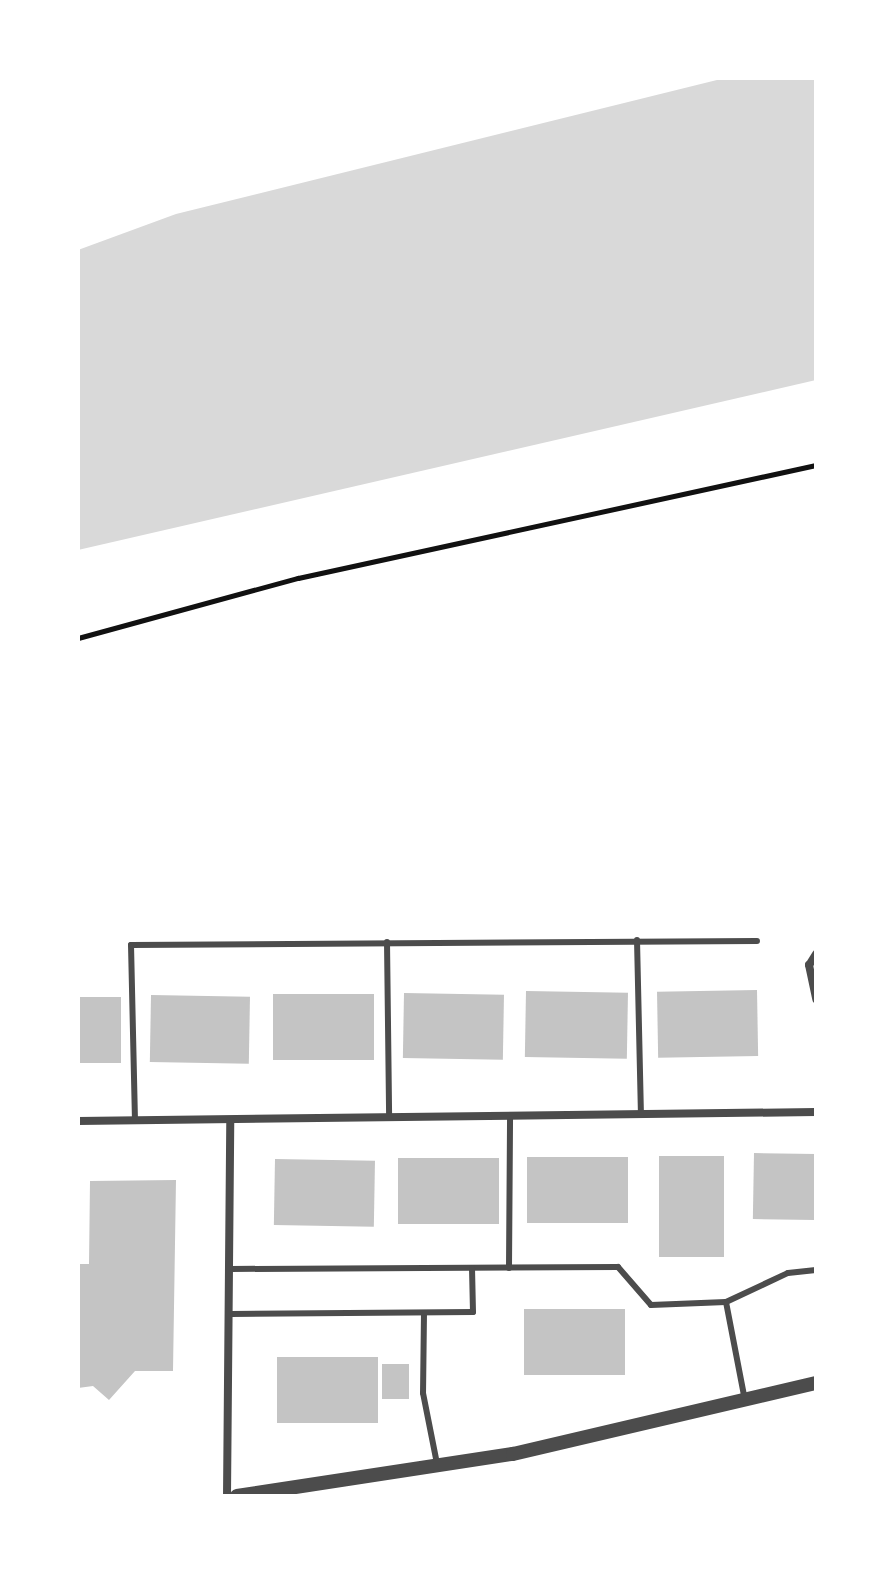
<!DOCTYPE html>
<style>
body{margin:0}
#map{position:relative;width:894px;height:1574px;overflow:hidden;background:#fff;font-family:"Source Serif 4",serif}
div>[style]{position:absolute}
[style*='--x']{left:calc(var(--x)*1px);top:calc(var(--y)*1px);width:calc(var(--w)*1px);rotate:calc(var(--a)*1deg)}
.water>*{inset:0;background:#d9d9d9}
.building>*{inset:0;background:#c4c4c4;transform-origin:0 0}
.path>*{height:5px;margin:-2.5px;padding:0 2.5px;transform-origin:2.5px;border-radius:2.5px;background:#111}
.service>*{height:6px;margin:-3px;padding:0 3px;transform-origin:3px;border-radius:3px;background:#4c4c4c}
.minor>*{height:8px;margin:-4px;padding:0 4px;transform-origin:4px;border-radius:4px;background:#4c4c4c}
.tertiary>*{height:14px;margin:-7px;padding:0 7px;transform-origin:7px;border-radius:7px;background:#4c4c4c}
span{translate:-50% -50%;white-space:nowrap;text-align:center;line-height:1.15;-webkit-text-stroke:7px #fff;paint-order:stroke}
.frame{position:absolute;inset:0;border:80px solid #fff;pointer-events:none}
</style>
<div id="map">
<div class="water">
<i style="clip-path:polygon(725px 78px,816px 78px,816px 380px,78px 550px,78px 250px,176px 214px)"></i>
</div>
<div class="building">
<i style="left:757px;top:990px;width:66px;height:100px;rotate:89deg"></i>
<i style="left:526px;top:991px;width:102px;height:66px;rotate:1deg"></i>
<i style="left:404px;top:993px;width:100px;height:65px;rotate:1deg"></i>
<i style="left:273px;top:994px;width:101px;height:66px"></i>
<i style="left:151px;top:995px;width:99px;height:67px;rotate:1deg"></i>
<i style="left:78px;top:997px;width:43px;height:66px"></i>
<i style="left:754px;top:1153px;width:62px;height:66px;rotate:1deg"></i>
<i style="left:659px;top:1156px;width:65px;height:101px"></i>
<i style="left:527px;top:1157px;width:101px;height:66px"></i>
<i style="left:398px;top:1158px;width:101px;height:66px"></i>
<i style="left:275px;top:1159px;width:100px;height:66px;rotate:1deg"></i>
<i style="clip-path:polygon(176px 1180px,173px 1371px,135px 1371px,109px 1400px,93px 1386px,78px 1388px,78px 1264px,89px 1264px,90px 1181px)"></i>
<i style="left:524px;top:1309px;width:101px;height:66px"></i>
<i style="left:277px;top:1357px;width:101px;height:66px"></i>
<i style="left:409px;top:1364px;width:35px;height:27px;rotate:90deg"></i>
</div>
<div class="path">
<i style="--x:78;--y:638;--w:228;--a:-15.3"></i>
<i style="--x:298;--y:578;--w:530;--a:-12.31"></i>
</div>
<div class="service">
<i style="--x:637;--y:940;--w:175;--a:88.7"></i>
<i style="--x:387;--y:942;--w:176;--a:89.3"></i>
<i style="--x:135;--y:1121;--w:176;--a:-91.3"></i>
<i style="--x:131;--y:945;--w:626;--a:-0.37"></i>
<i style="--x:509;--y:1268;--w:151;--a:-89.6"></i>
<i style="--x:231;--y:1269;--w:387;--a:-0.3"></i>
<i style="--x:618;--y:1267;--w:50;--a:49"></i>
<i style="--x:651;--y:1305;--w:75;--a:-2.3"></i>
<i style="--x:726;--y:1302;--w:101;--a:79.1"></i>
<i style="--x:726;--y:1302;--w:68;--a:-25.1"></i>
<i style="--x:788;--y:1273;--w:28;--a:-6"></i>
<i style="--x:424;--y:1313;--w:80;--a:90.7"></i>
<i style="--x:423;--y:1393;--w:72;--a:78.8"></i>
<i style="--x:231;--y:1314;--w:242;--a:-0.5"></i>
<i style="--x:473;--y:1312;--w:44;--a:-91.3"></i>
</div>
<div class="minor">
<i style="--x:816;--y:954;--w:13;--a:122"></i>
<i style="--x:809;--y:965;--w:35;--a:78"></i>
<i style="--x:78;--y:1121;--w:738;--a:-0.7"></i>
<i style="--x:227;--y:1496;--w:375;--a:-89.5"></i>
</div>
<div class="tertiary">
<i style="--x:237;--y:1496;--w:279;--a:-8.7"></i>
<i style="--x:513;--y:1454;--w:311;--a:-13.2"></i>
</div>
<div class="frame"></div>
</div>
